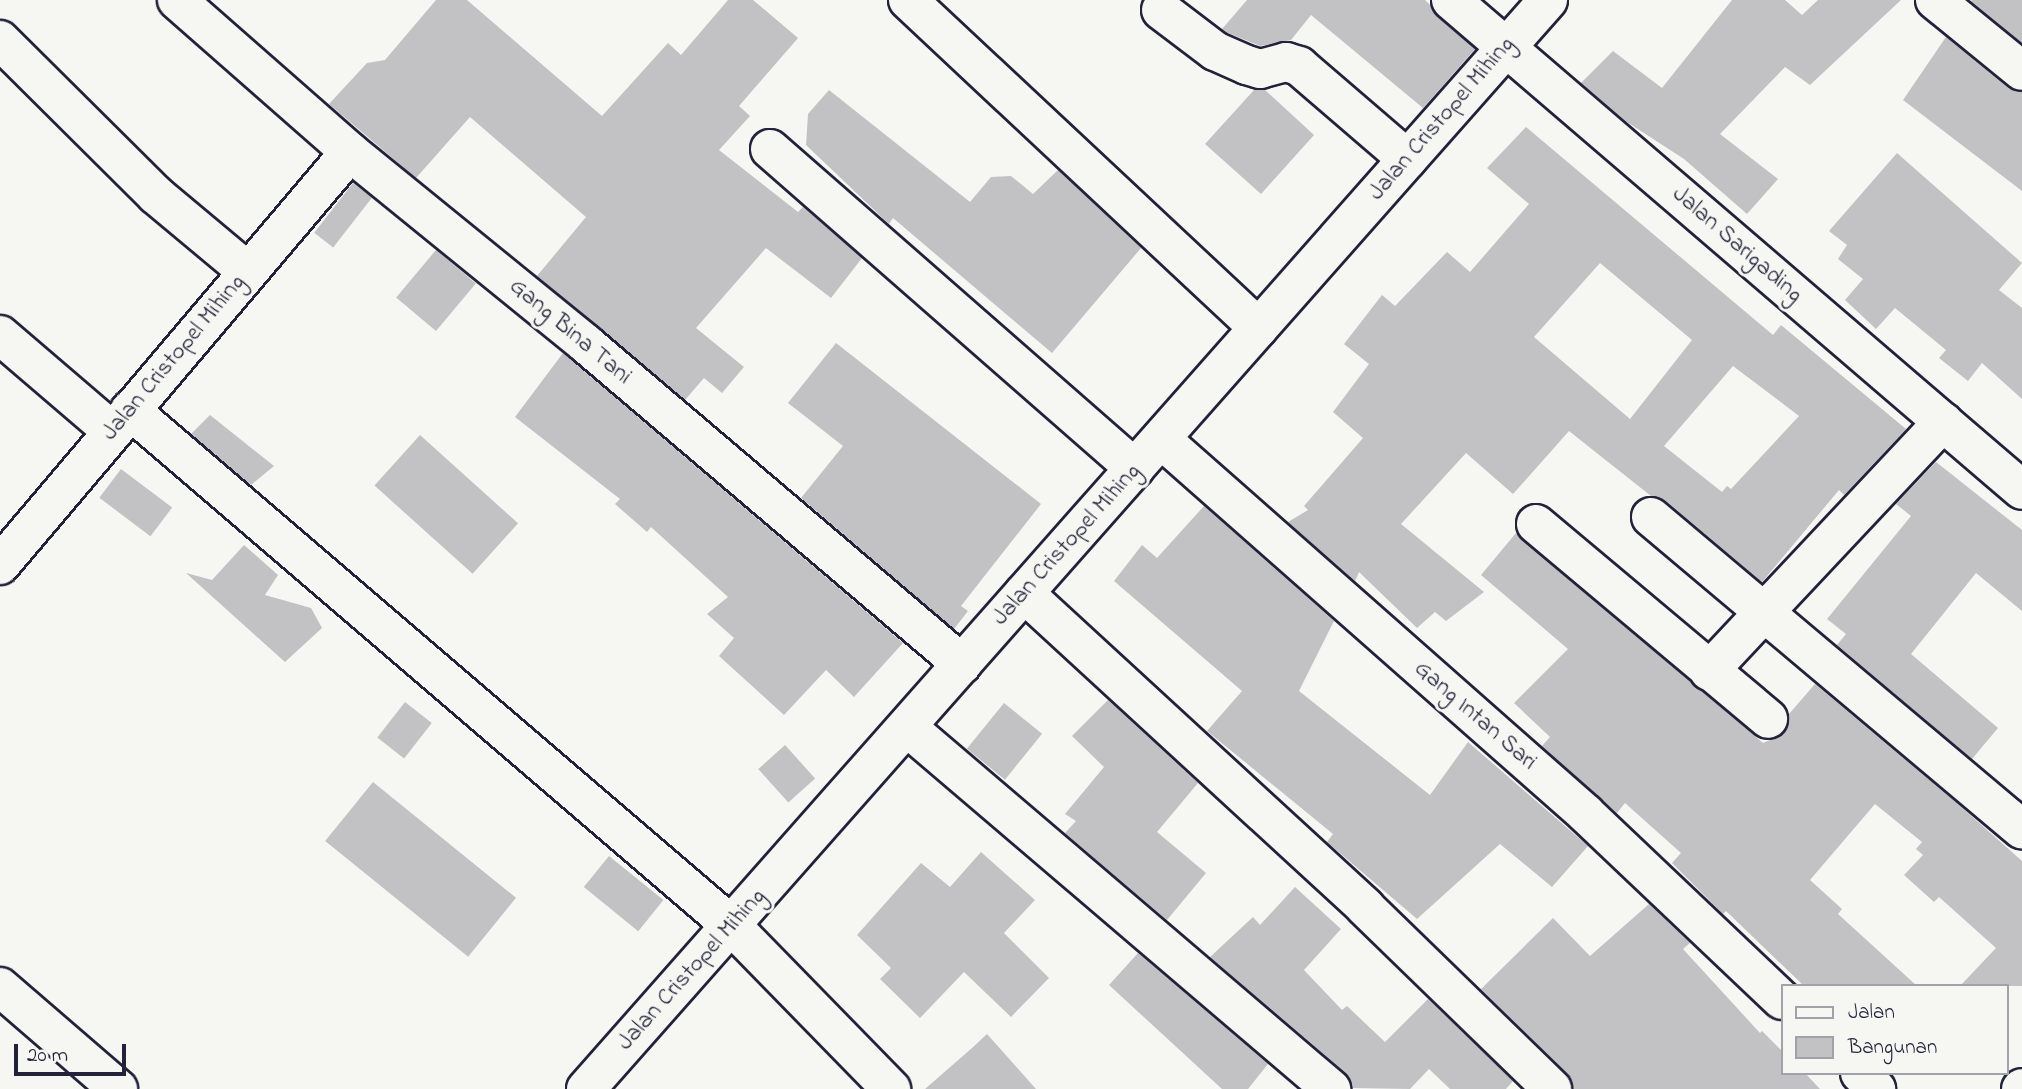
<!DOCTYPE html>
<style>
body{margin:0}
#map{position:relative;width:2022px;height:1089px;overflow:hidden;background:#f6f6f2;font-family:"Indie Flower",sans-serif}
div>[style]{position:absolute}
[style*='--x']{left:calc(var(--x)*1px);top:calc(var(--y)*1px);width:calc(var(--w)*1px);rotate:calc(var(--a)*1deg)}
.building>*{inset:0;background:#c2c2c4;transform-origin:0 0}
.roads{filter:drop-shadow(2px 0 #22223b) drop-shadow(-2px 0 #22223b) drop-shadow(0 2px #22223b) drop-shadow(0 -2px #22223b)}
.minor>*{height:38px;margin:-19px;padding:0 19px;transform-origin:19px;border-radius:19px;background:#f6f6f2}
span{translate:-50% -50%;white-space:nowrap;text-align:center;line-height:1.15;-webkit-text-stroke:6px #f6f6f2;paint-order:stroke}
.street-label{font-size:24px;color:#22223b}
.legend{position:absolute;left:1781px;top:984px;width:228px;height:91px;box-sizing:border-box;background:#f6f6f2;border:2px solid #a1a1a9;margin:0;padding:9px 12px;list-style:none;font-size:21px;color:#22223b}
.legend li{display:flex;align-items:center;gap:14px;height:35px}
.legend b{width:35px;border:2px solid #a1a1a9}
.scale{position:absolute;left:14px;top:1044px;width:112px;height:32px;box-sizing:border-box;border:4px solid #22223b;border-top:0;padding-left:9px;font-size:21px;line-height:24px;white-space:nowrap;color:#22223b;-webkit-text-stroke:5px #f6f6f2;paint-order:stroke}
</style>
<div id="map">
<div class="building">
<i style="clip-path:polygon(436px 0,467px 0,602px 116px,668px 43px,681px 55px,728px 0,753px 0,798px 38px,739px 106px,750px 116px,719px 150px,798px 212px,803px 207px,862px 258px,831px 298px,766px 248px,696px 328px,744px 367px,722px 393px,704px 378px,685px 400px,537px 276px,586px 217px,470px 117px,416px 178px,329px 104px,367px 63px,385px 60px)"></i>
<i style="clip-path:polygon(1247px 0,1425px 0,1475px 49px,1423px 108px,1311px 15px,1291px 40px,1260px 46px,1226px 32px,1222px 29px)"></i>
<i style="clip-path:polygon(1732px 0,1785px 0,1802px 15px,1818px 0,1901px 0,1810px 85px,1785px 67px,1720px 134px,1778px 179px,1747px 214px,1684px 159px,1627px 122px,1581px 83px,1613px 51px,1662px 88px)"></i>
<i style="clip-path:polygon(1972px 0,2022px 0,2022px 43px,1971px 1px)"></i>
<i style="clip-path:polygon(1946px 37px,2008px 88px,2022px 92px,2022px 191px,1903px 100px)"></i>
<i style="clip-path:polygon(829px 90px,970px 202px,991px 177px,1011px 176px,1033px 194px,1058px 170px,1141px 248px,1052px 353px,893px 218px,889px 224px,806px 145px,808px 114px)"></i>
<i style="clip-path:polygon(1254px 90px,1265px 90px,1314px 135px,1261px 194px,1205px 144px)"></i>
<i style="clip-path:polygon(evenodd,1526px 127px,1773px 335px,1781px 325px,1906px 429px,1844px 495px,1839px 490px,1762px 582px,1665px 500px,1651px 496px,1569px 431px,1513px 494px,1466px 453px,1401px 524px,1484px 592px,1446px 621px,1435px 612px,1417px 628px,1359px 572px,1355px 581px,1288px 522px,1308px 510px,1304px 506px,1363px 438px,1333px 412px,1369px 364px,1344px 344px,1382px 295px,1395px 306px,1447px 252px,1470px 272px,1529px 204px,1487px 168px,1526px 127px,1600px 263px,1692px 340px,1630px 419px,1534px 337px,1600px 263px,1526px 127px,1733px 366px,1799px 416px,1731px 489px,1727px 486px,1722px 492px,1664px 446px,1733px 366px)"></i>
<i style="clip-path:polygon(1897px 153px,2022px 263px,1999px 290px,2022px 308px,2022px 399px,1982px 363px,1968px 381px,1939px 358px,1946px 350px,1895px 308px,1876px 329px,1845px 300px,1863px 279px,1838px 259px,1847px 245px,1829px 231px)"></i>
<i style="left:353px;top:183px;width:24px;height:63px;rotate:38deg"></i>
<i style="left:436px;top:250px;width:52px;height:62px;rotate:40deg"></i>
<i style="clip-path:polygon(836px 343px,1041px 504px,961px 606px,968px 611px,954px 629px,801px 498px,843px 446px,788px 403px)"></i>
<i style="clip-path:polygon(563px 353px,903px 643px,854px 697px,826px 670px,784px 715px,719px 656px,734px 638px,707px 614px,728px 597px,651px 527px,647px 532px,615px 504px,620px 499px,515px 417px)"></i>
<i style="clip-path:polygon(210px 415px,274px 466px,251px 485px,191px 434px)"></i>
<i style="left:420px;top:435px;width:132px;height:68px;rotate:42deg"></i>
<i style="clip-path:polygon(1936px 462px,2022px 530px,2022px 611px,1976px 573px,1911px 654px,1998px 728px,1972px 759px,1837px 645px,1846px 634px,1827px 619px,1911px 516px,1896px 504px)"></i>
<i style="left:121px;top:469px;width:64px;height:36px;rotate:37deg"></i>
<i style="clip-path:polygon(1204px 506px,1334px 621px,1299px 691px,1430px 795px,1468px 742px,1588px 846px,1552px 887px,1500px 844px,1417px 919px,1327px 842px,1333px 834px,1207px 731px,1242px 691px,1114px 581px,1142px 545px,1157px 558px)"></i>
<i style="clip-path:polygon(1516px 533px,1763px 743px,1784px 734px,1789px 714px,1815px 684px,1959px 805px,2022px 861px,2022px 986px,1960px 986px,1996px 948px,1939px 897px,1934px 902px,1904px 875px,1923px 855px,1916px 849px,1922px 842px,1875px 804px,1810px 880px,1842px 909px,1838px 914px,1917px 986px,1804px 986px,1726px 911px,1723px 914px,1672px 863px,1681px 853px,1625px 803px,1617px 813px,1542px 746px,1550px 737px,1514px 703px,1568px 649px,1481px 575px)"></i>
<i style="clip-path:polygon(244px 545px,278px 575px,265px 595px,311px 608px,322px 628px,285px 662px,186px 573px,212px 580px)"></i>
<i style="clip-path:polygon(1108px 700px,1198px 783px,1157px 832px,1206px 873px,1167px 920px,1065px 833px,1076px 821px,1065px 814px,1104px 767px,1072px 736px)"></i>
<i style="left:405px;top:702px;width:34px;height:45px;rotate:38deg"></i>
<i style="left:1004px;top:703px;width:49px;height:59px;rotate:39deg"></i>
<i style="left:785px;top:745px;width:45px;height:36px;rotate:48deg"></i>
<i style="left:373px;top:782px;width:184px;height:76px;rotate:39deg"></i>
<i style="clip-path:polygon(981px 852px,1035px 900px,1004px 933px,1049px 978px,1011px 1017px,964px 972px,920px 1018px,880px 979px,891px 968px,857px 935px,921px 863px,950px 887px)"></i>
<i style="left:609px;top:856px;width:70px;height:40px;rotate:39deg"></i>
<i style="clip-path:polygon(1295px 887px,1341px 929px,1304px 970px,1342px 1010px,1347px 1006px,1385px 1042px,1428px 999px,1513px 1081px,1506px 1089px,1450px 1089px,1429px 1069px,1410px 1089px,1352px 1088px,1345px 1072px,1210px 957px,1253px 917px,1260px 925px)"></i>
<i style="clip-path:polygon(1649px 904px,1690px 943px,1683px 949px,1760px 1033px,1762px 1031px,1782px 1051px,1782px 1073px,1805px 1073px,1820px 1089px,1574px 1089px,1567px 1073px,1481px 989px,1553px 918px,1590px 956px)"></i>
<i style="clip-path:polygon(1138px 953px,1268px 1064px,1248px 1089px,1222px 1089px,1109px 985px)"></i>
<i style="clip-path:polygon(987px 1034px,1036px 1089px,925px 1089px,972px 1048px)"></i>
</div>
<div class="roads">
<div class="minor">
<i style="--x:177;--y:0;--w:230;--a:41.3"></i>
<i style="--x:350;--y:152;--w:304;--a:39.1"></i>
<i style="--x:586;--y:344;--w:494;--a:40.4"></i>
<i style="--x:908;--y:0;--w:480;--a:43.1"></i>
<i style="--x:1451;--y:0;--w:752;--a:40.63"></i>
<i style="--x:1935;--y:0;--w:112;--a:39.2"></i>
<i style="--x:1161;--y:10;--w:68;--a:37.2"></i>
<i style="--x:1215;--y:51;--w:35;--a:24"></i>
<i style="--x:1247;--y:65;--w:14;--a:17"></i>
<i style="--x:1260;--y:69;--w:27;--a:-15"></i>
<i style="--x:1286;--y:62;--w:14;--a:17"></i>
<i style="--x:1299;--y:66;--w:143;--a:40.7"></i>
<i style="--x:0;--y:40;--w:220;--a:44.8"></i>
<i style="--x:156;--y:195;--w:119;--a:39.9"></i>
<i style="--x:770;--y:149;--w:485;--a:41.2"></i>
<i style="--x:0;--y:335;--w:148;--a:40.6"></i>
<i style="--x:130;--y:410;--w:793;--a:40.6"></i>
<i style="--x:732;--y:926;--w:228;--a:45.7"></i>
<i style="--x:1161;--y:439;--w:567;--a:41.42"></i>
<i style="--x:1586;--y:814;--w:270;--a:43.5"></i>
<i style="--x:1651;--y:517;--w:485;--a:40.1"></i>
<i style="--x:1536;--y:524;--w:303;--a:40"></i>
<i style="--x:0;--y:565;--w:541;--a:-49.72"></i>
<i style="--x:1024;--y:593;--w:464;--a:42.6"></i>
<i style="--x:1365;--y:907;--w:261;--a:44.2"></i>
<i style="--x:1709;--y:671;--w:342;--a:-46.8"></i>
<i style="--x:907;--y:727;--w:558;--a:40.49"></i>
<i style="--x:0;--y:987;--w:156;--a:40.8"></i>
<i style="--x:1860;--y:1073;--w:23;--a:45"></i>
<i style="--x:586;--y:1089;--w:1453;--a:-48.54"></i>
<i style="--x:2021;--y:1089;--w:1;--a:-45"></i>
</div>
</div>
<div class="street-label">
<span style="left:1442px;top:119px;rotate:-49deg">Jalan Cristopel Mihing</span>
<span style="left:1737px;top:245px;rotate:41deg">Jalan Sarigading</span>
<span style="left:570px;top:332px;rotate:40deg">Gang Bina Tani</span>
<span style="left:174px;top:358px;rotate:-50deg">Jalan Cristopel Mihing</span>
<span style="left:1067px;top:545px;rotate:-48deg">Jalan Cristopel Mihing</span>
<span style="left:1475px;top:716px;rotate:41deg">Gang Intan Sari</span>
<span style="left:692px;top:970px;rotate:-48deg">Jalan Cristopel Mihing</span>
</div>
<ul class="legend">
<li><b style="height:9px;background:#f6f6f2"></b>Jalan</li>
<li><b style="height:19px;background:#c2c2c4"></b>Bangunan</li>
</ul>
<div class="scale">20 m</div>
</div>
